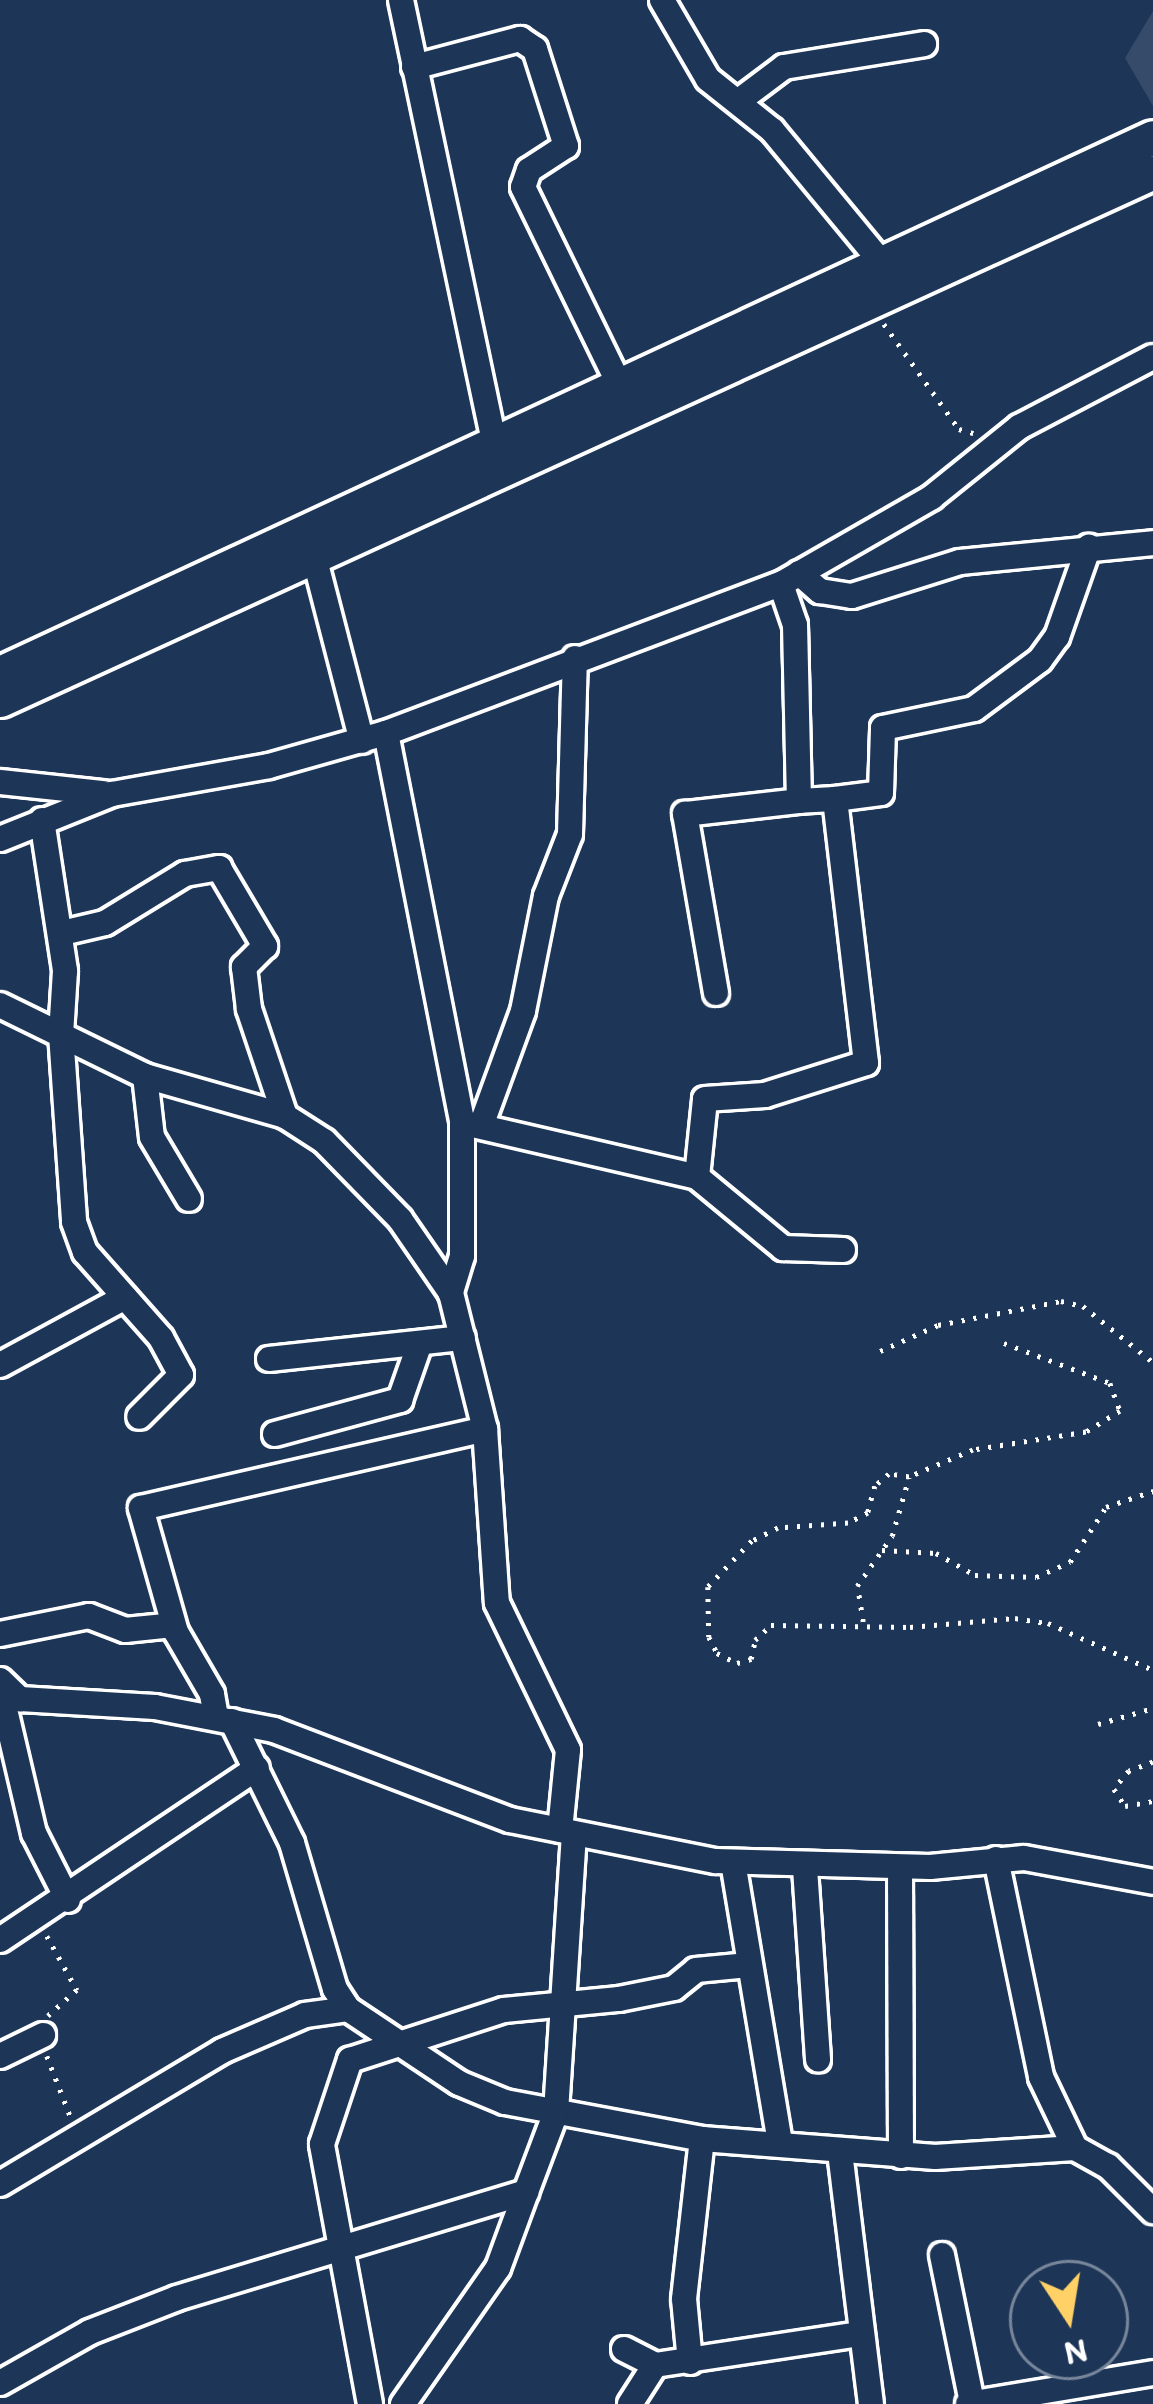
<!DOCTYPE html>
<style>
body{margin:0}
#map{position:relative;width:1153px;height:2404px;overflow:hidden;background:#1d3557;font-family:Itim,sans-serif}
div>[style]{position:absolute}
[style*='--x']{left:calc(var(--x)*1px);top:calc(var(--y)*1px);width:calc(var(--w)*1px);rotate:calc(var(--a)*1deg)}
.green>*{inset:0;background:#364b69}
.path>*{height:4.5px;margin-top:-2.25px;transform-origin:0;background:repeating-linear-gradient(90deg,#fff 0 3px,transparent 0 12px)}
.roads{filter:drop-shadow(3px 0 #fff) drop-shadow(-3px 0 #fff) drop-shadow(0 3px #fff) drop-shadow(0 -3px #fff)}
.street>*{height:24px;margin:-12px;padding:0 12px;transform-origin:12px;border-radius:12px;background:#1d3557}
.secondary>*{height:33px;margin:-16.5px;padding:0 16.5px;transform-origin:16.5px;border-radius:16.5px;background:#1d3557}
span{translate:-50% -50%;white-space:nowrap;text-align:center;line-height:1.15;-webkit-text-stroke:9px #1d3557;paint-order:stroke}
.north{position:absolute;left:1009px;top:2260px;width:120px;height:120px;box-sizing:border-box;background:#1d3557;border:3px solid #77869a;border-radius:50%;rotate:168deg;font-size:33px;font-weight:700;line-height:48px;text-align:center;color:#fff}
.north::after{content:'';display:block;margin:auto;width:42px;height:54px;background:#ffd166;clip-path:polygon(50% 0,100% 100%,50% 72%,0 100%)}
</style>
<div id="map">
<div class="green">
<i style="clip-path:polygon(1153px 11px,1153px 106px,1125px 58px)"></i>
</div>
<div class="path">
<i style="--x:884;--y:324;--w:129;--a:54.5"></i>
<i style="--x:959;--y:429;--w:15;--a:16"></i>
<i style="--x:1004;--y:1343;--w:113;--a:20.7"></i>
<i style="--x:1110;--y:1383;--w:30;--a:70"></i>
<i style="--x:1120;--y:1411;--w:40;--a:148"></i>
<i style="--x:1086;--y:1432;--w:114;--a:170.9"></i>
<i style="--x:973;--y:1450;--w:69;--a:157.1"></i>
<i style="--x:909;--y:1477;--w:20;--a:-171"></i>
<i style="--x:889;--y:1474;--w:18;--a:139"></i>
<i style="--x:875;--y:1486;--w:28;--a:105"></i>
<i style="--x:868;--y:1513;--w:22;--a:153"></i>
<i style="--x:848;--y:1523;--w:70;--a:175.9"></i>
<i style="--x:778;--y:1528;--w:29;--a:153"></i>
<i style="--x:752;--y:1541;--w:64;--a:133.7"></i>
<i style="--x:708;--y:1587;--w:50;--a:88.9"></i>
<i style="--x:709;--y:1637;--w:18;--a:63"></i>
<i style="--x:717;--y:1653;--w:22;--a:27"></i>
<i style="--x:737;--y:1663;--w:15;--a:-16"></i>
<i style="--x:751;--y:1659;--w:19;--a:-78"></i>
<i style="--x:755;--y:1640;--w:22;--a:-43"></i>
<i style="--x:771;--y:1625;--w:139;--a:0.8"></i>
<i style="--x:910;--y:1627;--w:105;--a:-4.9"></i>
<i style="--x:1015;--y:1618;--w:33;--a:9"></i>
<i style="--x:1048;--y:1623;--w:115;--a:24.1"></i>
<i style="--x:880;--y:1351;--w:64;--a:-24.1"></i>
<i style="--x:938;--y:1325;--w:125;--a:-11"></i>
<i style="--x:1061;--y:1301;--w:23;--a:13"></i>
<i style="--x:1083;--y:1306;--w:90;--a:38.7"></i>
<i style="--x:882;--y:1550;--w:54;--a:3.2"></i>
<i style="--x:936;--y:1553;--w:45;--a:29.4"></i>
<i style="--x:975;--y:1575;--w:61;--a:1.9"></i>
<i style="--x:1036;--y:1577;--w:37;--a:-24"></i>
<i style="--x:1070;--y:1562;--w:66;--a:-56.8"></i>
<i style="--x:1106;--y:1507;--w:50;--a:-18.8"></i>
<i style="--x:863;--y:1622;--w:36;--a:-99"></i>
<i style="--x:857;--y:1586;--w:61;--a:-55"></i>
<i style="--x:892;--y:1536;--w:61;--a:-73.9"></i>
<i style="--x:1098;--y:1724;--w:57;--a:-16.2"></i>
<i style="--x:1153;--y:1762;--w:26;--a:159"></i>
<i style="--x:1129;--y:1771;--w:23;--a:130"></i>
<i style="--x:1114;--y:1789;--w:20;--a:57"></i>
<i style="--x:1125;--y:1806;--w:28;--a:-10"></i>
<i style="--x:47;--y:1936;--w:62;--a:60.9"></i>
<i style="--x:77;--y:1990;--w:39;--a:138"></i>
<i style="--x:47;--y:2056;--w:66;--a:68.8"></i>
</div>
<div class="roads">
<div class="street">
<i style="--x:401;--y:0;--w:453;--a:78.1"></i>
<i style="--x:662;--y:0;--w:91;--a:59.8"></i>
<i style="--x:708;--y:79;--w:82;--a:38.6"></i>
<i style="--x:772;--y:130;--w:173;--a:50.4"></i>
<i style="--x:414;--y:67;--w:110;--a:-14.8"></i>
<i style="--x:520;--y:39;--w:18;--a:34"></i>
<i style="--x:535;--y:49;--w:102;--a:72.3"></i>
<i style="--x:566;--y:146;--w:44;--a:147"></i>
<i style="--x:529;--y:170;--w:18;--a:109"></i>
<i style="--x:523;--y:187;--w:221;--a:64"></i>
<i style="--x:740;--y:100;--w:55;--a:-36.9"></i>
<i style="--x:784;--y:67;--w:142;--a:-9.3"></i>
<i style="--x:314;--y:556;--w:191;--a:75.5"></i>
<i style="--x:799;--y:573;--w:28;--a:41"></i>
<i style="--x:820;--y:591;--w:32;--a:9"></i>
<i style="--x:852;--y:596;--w:113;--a:-17.5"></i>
<i style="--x:960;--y:562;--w:194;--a:-5.6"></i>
<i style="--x:386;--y:733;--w:396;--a:78.9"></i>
<i style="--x:462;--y:1122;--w:134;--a:90"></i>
<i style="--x:462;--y:1256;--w:39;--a:107"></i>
<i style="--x:451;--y:1293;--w:140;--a:76"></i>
<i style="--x:485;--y:1429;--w:174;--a:86.1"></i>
<i style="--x:497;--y:1603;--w:163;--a:64.2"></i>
<i style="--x:568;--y:1750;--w:80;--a:95.7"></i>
<i style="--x:0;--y:782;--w:104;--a:6.1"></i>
<i style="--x:835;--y:799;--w:46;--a:-7.4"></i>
<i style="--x:881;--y:793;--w:65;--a:-88.2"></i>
<i style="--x:883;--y:728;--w:93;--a:-11.8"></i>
<i style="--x:974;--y:709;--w:82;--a:-36.6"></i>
<i style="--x:1040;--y:660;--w:29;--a:-54"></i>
<i style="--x:1057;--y:637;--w:96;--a:-70.6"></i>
<i style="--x:42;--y:820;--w:153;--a:81.3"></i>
<i style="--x:65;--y:971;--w:63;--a:93.6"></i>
<i style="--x:61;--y:1034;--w:188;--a:86"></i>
<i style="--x:74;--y:1222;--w:32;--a:70"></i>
<i style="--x:85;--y:1252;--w:115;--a:48.5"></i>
<i style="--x:161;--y:1338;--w:42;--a:61.6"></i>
<i style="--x:181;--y:1375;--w:59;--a:135"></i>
<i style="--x:0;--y:839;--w:121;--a:-21.9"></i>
<i style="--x:112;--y:794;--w:159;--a:-10.1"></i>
<i style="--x:269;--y:766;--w:122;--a:-15.8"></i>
<i style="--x:386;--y:733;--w:422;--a:-20.7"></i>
<i style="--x:781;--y:584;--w:174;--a:-29.9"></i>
<i style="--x:932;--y:497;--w:112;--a:-38.8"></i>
<i style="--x:1019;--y:427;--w:151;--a:-27.6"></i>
<i style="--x:62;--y:933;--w:44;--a:-13.1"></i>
<i style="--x:105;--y:923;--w:94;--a:-31.5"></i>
<i style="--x:185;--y:874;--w:35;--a:-10"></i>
<i style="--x:219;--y:868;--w:91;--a:59.5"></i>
<i style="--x:265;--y:946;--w:30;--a:135"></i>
<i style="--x:244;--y:967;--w:42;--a:83.2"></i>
<i style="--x:249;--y:1009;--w:113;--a:71.4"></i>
<i style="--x:716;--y:993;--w:182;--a:-99.8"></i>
<i style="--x:685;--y:814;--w:115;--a:-6.5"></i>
<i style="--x:799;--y:801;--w:176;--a:-91.3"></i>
<i style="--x:795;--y:625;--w:43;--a:-108.9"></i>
<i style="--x:0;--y:1005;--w:161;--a:26.1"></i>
<i style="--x:145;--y:1076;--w:146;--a:15.9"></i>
<i style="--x:285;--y:1116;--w:46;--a:32.7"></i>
<i style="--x:324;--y:1141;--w:109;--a:45.7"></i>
<i style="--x:400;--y:1219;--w:90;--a:55.4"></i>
<i style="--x:145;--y:1076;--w:61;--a:83.5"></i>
<i style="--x:152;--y:1137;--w:72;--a:59.2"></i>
<i style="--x:464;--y:1123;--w:239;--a:13"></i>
<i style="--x:697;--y:1177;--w:112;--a:39.5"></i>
<i style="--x:783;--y:1248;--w:60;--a:1.9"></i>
<i style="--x:481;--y:1126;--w:122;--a:-69.9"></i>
<i style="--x:523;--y:1011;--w:117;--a:-78.7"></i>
<i style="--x:546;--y:896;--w:66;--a:-68.8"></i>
<i style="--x:570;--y:834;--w:176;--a:-88.4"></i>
<i style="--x:697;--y:1177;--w:78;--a:-84.1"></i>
<i style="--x:705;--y:1099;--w:60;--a:-3.8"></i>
<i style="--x:765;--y:1095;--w:106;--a:-17.6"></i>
<i style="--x:866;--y:1063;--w:266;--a:-96.7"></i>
<i style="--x:835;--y:799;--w:36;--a:177"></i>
<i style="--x:269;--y:1359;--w:195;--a:-6.2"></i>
<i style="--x:0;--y:1365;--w:142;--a:-28.5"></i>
<i style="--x:275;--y:1434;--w:130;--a:-15.2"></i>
<i style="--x:400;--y:1400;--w:60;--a:-70.7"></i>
<i style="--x:0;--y:1634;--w:91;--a:-11.4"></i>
<i style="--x:89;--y:1616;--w:39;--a:21"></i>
<i style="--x:125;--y:1630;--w:48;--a:-5.9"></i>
<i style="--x:0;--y:1680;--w:28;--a:44"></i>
<i style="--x:20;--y:1699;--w:135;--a:3.4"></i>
<i style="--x:155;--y:1707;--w:121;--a:10.9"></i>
<i style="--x:274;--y:1730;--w:253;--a:20.9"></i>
<i style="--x:510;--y:1820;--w:210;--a:11.3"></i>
<i style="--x:716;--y:1861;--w:214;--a:1.6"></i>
<i style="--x:930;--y:1867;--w:94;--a:-5.5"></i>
<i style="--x:1024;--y:1858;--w:131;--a:10.5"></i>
<i style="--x:3;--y:1701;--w:136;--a:76.8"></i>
<i style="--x:34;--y:1833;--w:75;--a:63.1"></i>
<i style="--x:216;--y:1717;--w:23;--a:-100"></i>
<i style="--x:212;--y:1694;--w:72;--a:-120.1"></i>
<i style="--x:176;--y:1632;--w:129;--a:-105.8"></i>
<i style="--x:141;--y:1508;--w:353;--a:-12.9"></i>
<i style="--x:232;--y:1721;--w:136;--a:63.8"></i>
<i style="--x:292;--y:1843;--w:152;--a:73.6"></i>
<i style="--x:335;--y:1989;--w:24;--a:57"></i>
<i style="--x:348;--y:2009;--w:133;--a:33.7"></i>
<i style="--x:459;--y:2083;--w:50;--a:22.4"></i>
<i style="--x:505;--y:2102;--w:200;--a:10.6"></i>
<i style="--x:702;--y:2139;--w:234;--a:4.4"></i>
<i style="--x:935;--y:2157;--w:140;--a:-3.7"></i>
<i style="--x:1075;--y:2148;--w:38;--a:29"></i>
<i style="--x:1108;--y:2166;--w:64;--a:45"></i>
<i style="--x:996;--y:1859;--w:223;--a:78.3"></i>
<i style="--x:1041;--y:2077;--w:79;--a:64.4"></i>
<i style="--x:733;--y:1862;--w:286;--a:80.5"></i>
<i style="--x:900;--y:1867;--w:289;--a:89.8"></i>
<i style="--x:805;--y:1868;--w:192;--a:86.1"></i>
<i style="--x:0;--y:1940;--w:309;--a:-33.8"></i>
<i style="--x:0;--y:2056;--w:48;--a:-26"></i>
<i style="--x:840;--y:2152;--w:254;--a:83"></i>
<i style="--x:0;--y:2184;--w:259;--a:-30.9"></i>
<i style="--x:222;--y:2051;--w:90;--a:-23.4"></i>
<i style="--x:305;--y:2015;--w:43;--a:-7.9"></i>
<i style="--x:942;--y:2255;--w:151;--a:78.5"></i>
<i style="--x:624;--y:2349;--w:35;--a:27"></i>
<i style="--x:655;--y:2365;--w:206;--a:-8.6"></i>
<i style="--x:690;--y:2362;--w:63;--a:-95.4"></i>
<i style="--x:684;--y:2299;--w:161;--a:-83.6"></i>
<i style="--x:0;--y:2383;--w:103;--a:-29.5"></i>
<i style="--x:90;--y:2332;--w:93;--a:-21.3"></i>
<i style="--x:177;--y:2298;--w:365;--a:-16.9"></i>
<i style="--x:526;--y:2192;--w:85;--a:-69.4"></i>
<i style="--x:556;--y:2112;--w:278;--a:-86.3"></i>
<i style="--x:370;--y:2404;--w:264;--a:-100.5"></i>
<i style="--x:322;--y:2144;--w:89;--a:-71.6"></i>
<i style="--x:350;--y:2060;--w:162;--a:-18"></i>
<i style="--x:504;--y:2010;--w:116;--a:-5.5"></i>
<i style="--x:619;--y:1999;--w:56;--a:-11.3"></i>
<i style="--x:674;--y:1988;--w:28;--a:-39"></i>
<i style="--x:696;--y:1970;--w:53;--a:-5.4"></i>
<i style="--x:403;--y:2404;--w:166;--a:-55.1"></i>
<i style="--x:498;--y:2268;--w:81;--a:-69.8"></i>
<i style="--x:630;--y:2404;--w:46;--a:-57.3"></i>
<i style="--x:968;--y:2404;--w:188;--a:-9.5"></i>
</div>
<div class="secondary">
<i style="--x:0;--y:673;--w:1271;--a:-24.93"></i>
<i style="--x:0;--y:700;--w:1268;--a:-24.6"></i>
</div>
</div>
<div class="north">N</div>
</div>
